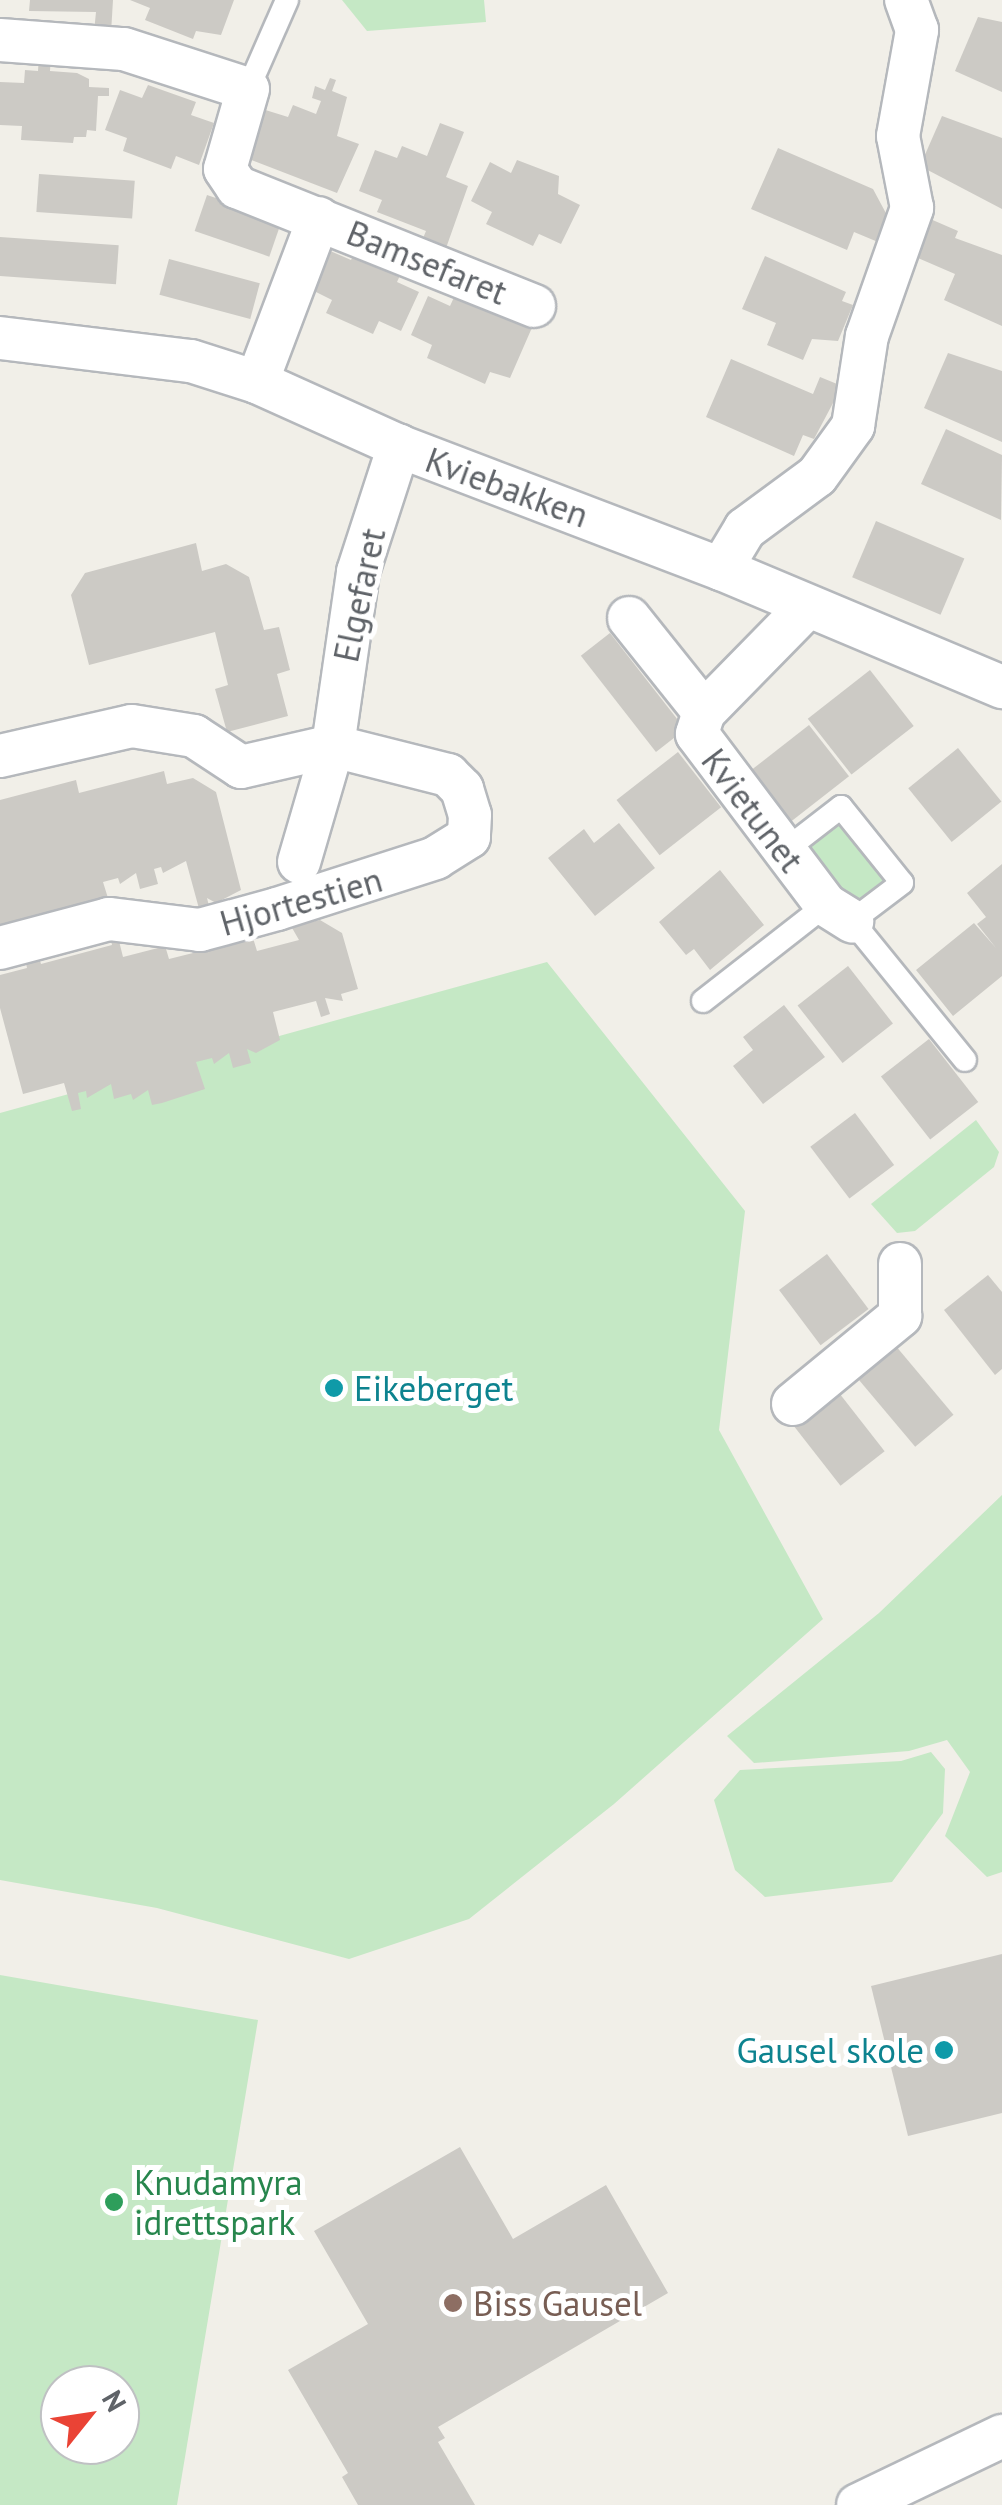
<!DOCTYPE html>
<style>
body{margin:0}
#map{position:relative;width:1002px;height:2505px;overflow:hidden;background:#f1efe8;font-family:"PT Sans",sans-serif}
div>[style]{position:absolute}
[style*='--x']{left:calc(var(--x)*1px);top:calc(var(--y)*1px);width:calc(var(--w)*1px);rotate:calc(var(--a)*1deg)}
.green>*{inset:0;background:#c5e8c5}
.building>*{inset:0;background:#cccac5;transform-origin:0 0}
.roads{filter:drop-shadow(2px 0 #b5b8bc) drop-shadow(-2px 0 #b5b8bc) drop-shadow(0 2px #b5b8bc) drop-shadow(0 -2px #b5b8bc)}
.lane>*{height:22px;margin:-11px;padding:0 11px;transform-origin:11px;border-radius:11px;background:#fff}
.street>*{height:42px;margin:-21px;padding:0 21px;transform-origin:21px;border-radius:21px;background:#fff}
.dots>*{width:28px;height:28px;translate:-50% -50%;box-sizing:border-box;border:5px solid #fff;border-radius:50%}
span{translate:-50% -50%;white-space:nowrap;text-align:center;line-height:1.15;-webkit-text-stroke:10px #fff;paint-order:stroke}
.street-label{font-size:35px;color:#5f6368}
.culture-label{font-size:35px;color:#0d838f}
.left{translate:0 -50%;text-align:left}
.right{translate:-100% -50%;text-align:right}
.leisure-label{font-size:35px;color:#27864d}
.education-label{font-size:35px;color:#785e54}
.north{position:absolute;left:40px;top:2365px;width:100px;height:100px;box-sizing:border-box;background:#fff;border:2px solid #bfc1c3;border-radius:50%;rotate:60deg;font-size:28px;font-weight:700;line-height:40px;text-align:center;color:#5f6368}
.north::after{content:'';display:block;margin:auto;width:35px;height:45px;background:#ea4335;clip-path:polygon(50% 0,100% 100%,50% 72%,0 100%)}
</style>
<div id="map">
<div class="green">
<i style="clip-path:polygon(342px 0,484px 0,486px 22px,367px 31px)"></i>
<i style="clip-path:polygon(841px 807px,902px 883px,852px 921px,784px 851px)"></i>
<i style="clip-path:polygon(547px 962px,745px 1211px,719px 1430px,823px 1619px,614px 1804px,469px 1919px,349px 1959px,157px 1908px,0 1880px,0 1113px)"></i>
<i style="clip-path:polygon(976px 1120px,999px 1152px,994px 1167px,915px 1231px,897px 1233px,871px 1204px)"></i>
<i style="clip-path:polygon(1002px 1495px,1002px 1872px,987px 1877px,945px 1836px,970px 1772px,947px 1740px,909px 1751px,754px 1763px,727px 1736px,879px 1613px)"></i>
<i style="clip-path:polygon(931px 1752px,945px 1769px,943px 1813px,892px 1882px,765px 1897px,735px 1870px,714px 1800px,740px 1770px,901px 1761px)"></i>
<i style="clip-path:polygon(evenodd,0 1975px,258px 2020px,177px 2505px,0 2505px,0 1975px,60px 2385px,120px 2385px,120px 2445px,60px 2445px,60px 2385px)"></i>
</div>
<div class="building">
<i style="clip-path:polygon(30px 0,113px 0,111px 33px,94px 32px,96px 12px,29px 11px)"></i>
<i style="clip-path:polygon(130px 0,234px 0,221px 35px,196px 31px,193px 39px,145px 20px,150px 8px)"></i>
<i style="clip-path:polygon(978px 17px,1002px 22px,1002px 92px,955px 71px)"></i>
<i style="clip-path:polygon(39px 55px,51px 55px,50px 71px,77px 73px,89px 79px,89px 87px,109px 88px,109px 96px,98px 96px,96px 131px,87px 130px,86px 137px,74px 137px,73px 143px,21px 140px,22px 126px,0 125px,0 82px,24px 83px,25px 70px,38px 71px)"></i>
<i style="clip-path:polygon(330px 78px,336px 80px,332px 91px,347px 97px,337px 136px,359px 144px,337px 193px,246px 158px,259px 108px,288px 117px,293px 105px,316px 114px,321px 101px,312px 98px,315px 86px,325px 90px)"></i>
<i style="clip-path:polygon(148px 85px,196px 102px,191px 115px,214px 123px,199px 165px,176px 156px,171px 169px,123px 151px,127px 138px,105px 130px,120px 90px,142px 98px)"></i>
<i style="clip-path:polygon(942px 116px,1002px 138px,1002px 209px,920px 166px)"></i>
<i style="clip-path:polygon(440px 123px,464px 132px,446px 177px,468px 186px,445px 251px,421px 243px,426px 231px,377px 212px,382px 200px,359px 191px,375px 150px,397px 158px,402px 146px,427px 156px)"></i>
<i style="clip-path:polygon(778px 148px,873px 189px,888px 217px,878px 242px,854px 232px,847px 250px,751px 209px)"></i>
<i style="clip-path:polygon(517px 160px,559px 176px,558px 194px,580px 205px,561px 244px,539px 234px,533px 246px,486px 224px,492px 212px,471px 201px,490px 162px,511px 173px)"></i>
<i style="left:39px;top:174px;width:96px;height:38px;rotate:4deg"></i>
<i style="left:207px;top:195px;width:79px;height:38px;rotate:19deg"></i>
<i style="clip-path:polygon(928px 218px,958px 231px,955px 238px,1002px 255px,1002px 326px,944px 300px,955px 274px,911px 255px)"></i>
<i style="left:0;top:237px;width:119px;height:39px;rotate:4deg"></i>
<i style="clip-path:polygon(357px 248px,403px 269px,397px 282px,419px 292px,401px 331px,379px 321px,373px 334px,326px 313px,332px 300px,310px 289px,328px 250px,351px 260px)"></i>
<i style="clip-path:polygon(765px 256px,846px 292px,842px 301px,853px 305px,838px 341px,812px 339px,803px 360px,767px 345px,776px 323px,742px 309px)"></i>
<i style="left:169px;top:259px;width:94px;height:37px;rotate:15deg"></i>
<i style="clip-path:polygon(456px 293px,534px 323px,510px 378px,490px 372px,485px 384px,427px 358px,432px 345px,411px 335px,428px 296px,450px 306px)"></i>
<i style="clip-path:polygon(948px 353px,1002px 371px,1002px 442px,924px 408px)"></i>
<i style="clip-path:polygon(731px 359px,813px 394px,820px 377px,842px 386px,814px 439px,803px 435px,794px 456px,706px 417px)"></i>
<i style="clip-path:polygon(946px 429px,1002px 455px,1001px 520px,921px 484px)"></i>
<i style="left:876px;top:521px;width:96px;height:61px;rotate:23deg"></i>
<i style="clip-path:polygon(196px 543px,202px 571px,226px 564px,249px 577px,264px 630px,279px 627px,290px 670px,277px 674px,288px 716px,227px 732px,215px 689px,228px 685px,215px 632px,89px 665px,71px 595px,85px 573px)"></i>
<i style="left:610px;top:633px;width:122px;height:37px;rotate:52deg"></i>
<i style="left:870px;top:670px;width:71px;height:79px;rotate:52deg"></i>
<i style="left:809px;top:725px;width:65px;height:76px;rotate:52deg"></i>
<i style="left:958px;top:748px;width:69px;height:64px;rotate:51deg"></i>
<i style="left:678px;top:752px;width:70px;height:78px;rotate:52deg"></i>
<i style="clip-path:polygon(164px 771px,167px 784px,193px 778px,216px 792px,241px 890px,216px 903px,207px 898px,211px 914px,201px 916px,186px 861px,163px 873px,161px 867px,154px 869px,158px 884px,140px 889px,136px 873px,120px 884px,118px 878px,103px 882px,112px 911px,102px 914px,98px 899px,89px 901px,91px 907px,65px 907px,0 930px,0 800px,76px 780px,79px 793px)"></i>
<i style="clip-path:polygon(619px 823px,655px 868px,595px 916px,548px 858px,584px 829px,594px 843px)"></i>
<i style="clip-path:polygon(1002px 864px,1002px 976px,953px 1016px,916px 970px,974px 923px,996px 948px,977px 924px,986px 917px,967px 893px)"></i>
<i style="clip-path:polygon(720px 870px,764px 925px,710px 970px,694px 949px,686px 955px,659px 922px)"></i>
<i style="clip-path:polygon(298px 911px,302px 924px,320px 920px,342px 933px,358px 989px,341px 994px,343px 1001px,325px 998px,330px 1014px,321px 1017px,316px 1001px,273px 1012px,280px 1040px,256px 1053px,247px 1049px,251px 1063px,233px 1068px,229px 1053px,214px 1064px,212px 1058px,196px 1062px,205px 1089px,162px 1103px,152px 1105px,148px 1090px,133px 1100px,131px 1094px,114px 1099px,111px 1084px,87px 1098px,86px 1091px,78px 1093px,81px 1109px,72px 1111px,64px 1083px,23px 1094px,0 1008px,0 975px,27px 968px,24px 953px,37px 950px,41px 964px,112px 945px,109px 931px,116px 929px,123px 957px,158px 948px,154px 933px,161px 932px,169px 959px,253px 938px,257px 951px,299px 940px,284px 914px)"></i>
<i style="left:848px;top:966px;width:73px;height:64px;rotate:52deg"></i>
<i style="clip-path:polygon(784px 1005px,825px 1057px,763px 1104px,733px 1066px,753px 1050px,743px 1037px)"></i>
<i style="left:929px;top:1039px;width:80px;height:61px;rotate:52deg"></i>
<i style="left:855px;top:1113px;width:65px;height:56px;rotate:53deg"></i>
<i style="left:827px;top:1254px;width:69px;height:60px;rotate:53deg"></i>
<i style="clip-path:polygon(988px 1275px,1002px 1292px,1002px 1369px,995px 1375px,944px 1310px)"></i>
<i style="left:895px;top:1345px;width:91px;height:50px;rotate:50deg"></i>
<i style="left:836px;top:1389px;width:79px;height:56px;rotate:52deg"></i>
<i style="clip-path:polygon(1002px 1954px,1002px 2113px,908px 2136px,871px 1986px)"></i>
<i style="clip-path:polygon(460px 2147px,513px 2239px,606px 2185px,668px 2293px,438px 2427px,445px 2438px,438px 2442px,475px 2505px,358px 2505px,342px 2477px,348px 2473px,288px 2370px,368px 2324px,314px 2231px)"></i>
</div>
<div class="roads">
<div class="lane">
<i style="--x:248;--y:89;--w:97;--a:-66.3"></i>
<i style="--x:784;--y:851;--w:72;--a:-37.7"></i>
<i style="--x:841;--y:807;--w:97;--a:51.2"></i>
<i style="--x:902;--y:883;--w:63;--a:142.8"></i>
<i style="--x:852;--y:921;--w:179;--a:50.9"></i>
<i style="--x:703;--y:1001;--w:156;--a:-38"></i>
</div>
<div class="street">
<i style="--x:0;--y:40;--w:124;--a:4.2"></i>
<i style="--x:124;--y:49;--w:130;--a:17.9"></i>
<i style="--x:248;--y:89;--w:83;--a:106"></i>
<i style="--x:225;--y:169;--w:22;--a:56"></i>
<i style="--x:237;--y:187;--w:320;--a:21.8"></i>
<i style="--x:0;--y:338;--w:192;--a:6.9"></i>
<i style="--x:191;--y:361;--w:69;--a:17.7"></i>
<i style="--x:257;--y:382;--w:156;--a:24.3"></i>
<i style="--x:399;--y:446;--w:345;--a:20.9"></i>
<i style="--x:721;--y:569;--w:305;--a:22.8"></i>
<i style="--x:257;--y:382;--w:175;--a:-69.3"></i>
<i style="--x:721;--y:569;--w:47;--a:-59"></i>
<i style="--x:745;--y:529;--w:89;--a:-36.4"></i>
<i style="--x:817;--y:476;--w:62;--a:-54.2"></i>
<i style="--x:853;--y:426;--w:91;--a:-81.2"></i>
<i style="--x:867;--y:336;--w:136;--a:-70.6"></i>
<i style="--x:912;--y:208;--w:73;--a:-101"></i>
<i style="--x:898;--y:136;--w:108;--a:-79.8"></i>
<i style="--x:917;--y:30;--w:32;--a:-110"></i>
<i style="--x:806;--y:608;--w:146;--a:134.4"></i>
<i style="--x:704;--y:712;--w:23;--a:108"></i>
<i style="--x:697;--y:734;--w:214;--a:53"></i>
<i style="--x:826;--y:905;--w:31;--a:32"></i>
<i style="--x:629;--y:618;--w:120;--a:51.4"></i>
<i style="--x:0;--y:756;--w:135;--a:-12.8"></i>
<i style="--x:132;--y:726;--w:63;--a:9.2"></i>
<i style="--x:194;--y:736;--w:56;--a:33.4"></i>
<i style="--x:241;--y:767;--w:94;--a:-12.9"></i>
<i style="--x:333;--y:746;--w:119;--a:14.2"></i>
<i style="--x:448;--y:775;--w:20;--a:45"></i>
<i style="--x:462;--y:789;--w:27;--a:73"></i>
<i style="--x:470;--y:815;--w:22;--a:93"></i>
<i style="--x:469;--y:837;--w:39;--a:148"></i>
<i style="--x:436;--y:858;--w:167;--a:162.2"></i>
<i style="--x:277;--y:909;--w:80;--a:164.7"></i>
<i style="--x:200;--y:930;--w:92;--a:-173.1"></i>
<i style="--x:109;--y:919;--w:113;--a:165.1"></i>
<i style="--x:299;--y:862;--w:121;--a:-73.7"></i>
<i style="--x:333;--y:746;--w:176;--a:-81.8"></i>
<i style="--x:358;--y:572;--w:133;--a:-72"></i>
<i style="--x:793;--y:1404;--w:139;--a:-39.4"></i>
<i style="--x:900;--y:1316;--w:52;--a:-90"></i>
<i style="--x:858;--y:2505;--w:160;--a:-25.6"></i>
</div>
</div>
<div class="dots">
<i style="left:334px;top:1388px;background:#0f9aa8"></i>
<i style="left:944px;top:2050px;background:#0f9aa8"></i>
<i style="left:114px;top:2202px;background:#2e9e5b"></i>
<i style="left:453px;top:2303px;background:#8d6e63"></i>
</div>
<div class="street-label">
<span style="left:427px;top:262px;rotate:22deg">Bamsefaret</span>
<span style="left:507px;top:487px;rotate:20deg">Kviebakken</span>
<span style="left:359px;top:595px;rotate:-78deg">Elgefaret</span>
<span style="left:753px;top:810px;rotate:53deg">Kvietunet</span>
<span style="left:301px;top:901px;rotate:-16deg">Hjortestien</span>
</div>
<div class="culture-label">
<span class="left" style="left:354px;top:1388px">Eikeberget</span>
<span class="right" style="left:924px;top:2050px">Gausel skole</span>
</div>
<div class="leisure-label">
<span class="left" style="left:134px;top:2202px">Knudamyra<br>idrettspark</span>
</div>
<div class="education-label">
<span class="left" style="left:473px;top:2303px">Biss Gausel</span>
</div>
<div class="north">N</div>
</div>
